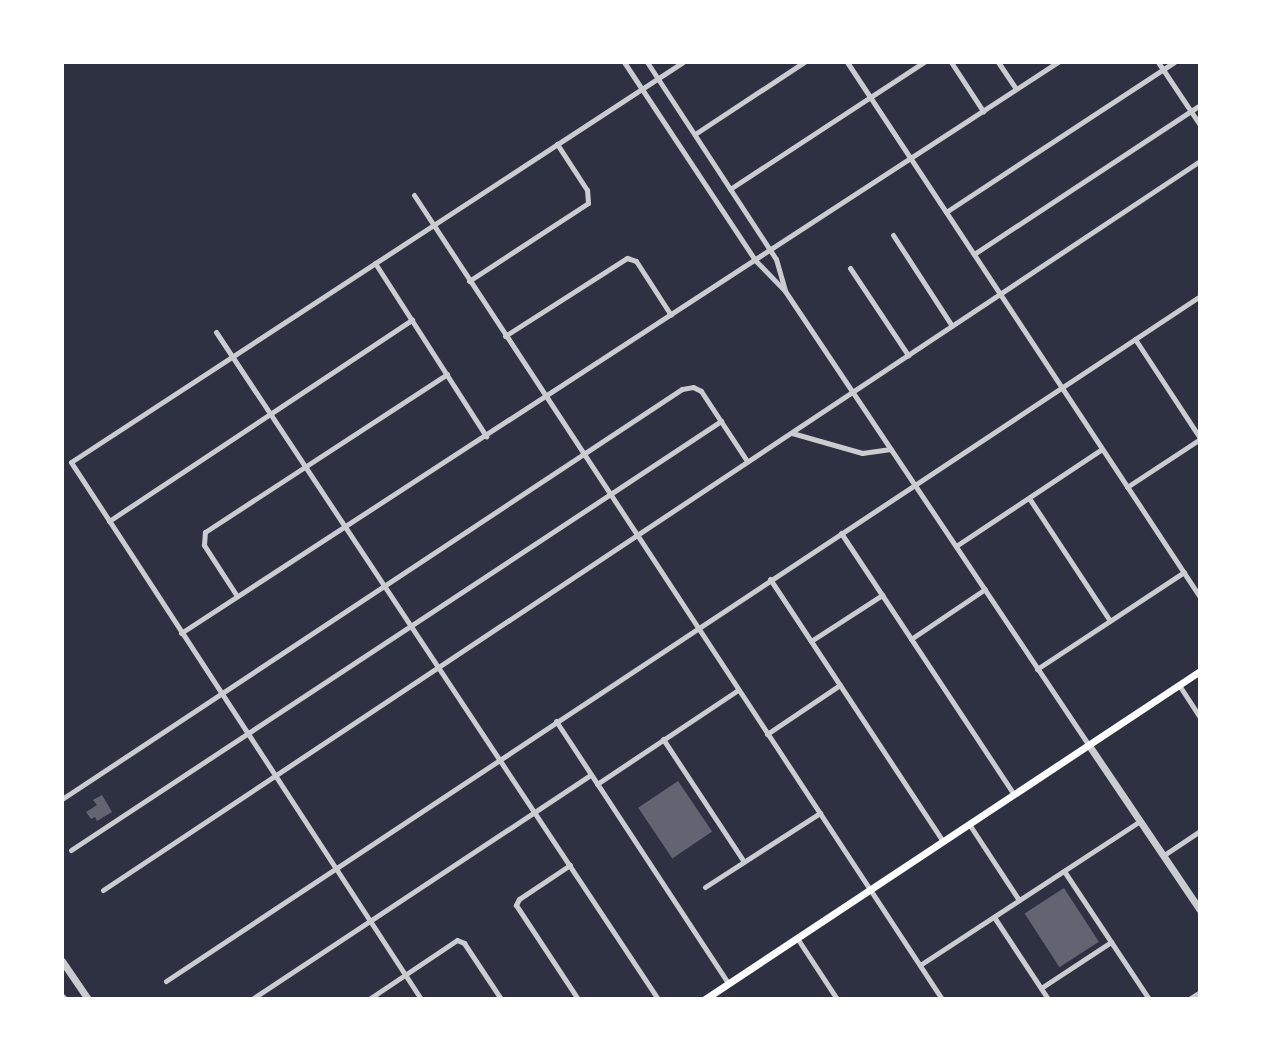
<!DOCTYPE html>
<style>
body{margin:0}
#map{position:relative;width:1262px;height:1061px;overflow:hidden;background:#2d3142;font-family:Inter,sans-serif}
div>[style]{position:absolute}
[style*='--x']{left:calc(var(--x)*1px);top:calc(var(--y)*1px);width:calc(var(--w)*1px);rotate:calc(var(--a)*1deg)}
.building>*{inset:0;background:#626471;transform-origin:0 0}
.minor>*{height:5px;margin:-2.5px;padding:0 2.5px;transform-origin:2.5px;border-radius:2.5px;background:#caccd0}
.tertiary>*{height:7px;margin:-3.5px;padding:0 3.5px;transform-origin:3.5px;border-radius:3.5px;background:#caccd0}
.secondary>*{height:7px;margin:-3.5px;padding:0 3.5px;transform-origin:3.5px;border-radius:3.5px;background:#fff}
span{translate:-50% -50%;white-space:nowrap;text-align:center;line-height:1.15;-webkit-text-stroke:8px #fff;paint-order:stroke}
.frame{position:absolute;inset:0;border:64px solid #fff;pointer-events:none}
</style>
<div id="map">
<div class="building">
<i style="left:678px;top:781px;width:61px;height:48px;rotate:56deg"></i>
<i style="clip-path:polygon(102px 795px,112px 812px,97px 821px,95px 817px,91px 819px,86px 812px,97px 805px,93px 800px)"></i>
<i style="left:1064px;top:888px;width:64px;height:47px;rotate:57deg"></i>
</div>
<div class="minor">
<i style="--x:624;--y:62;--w:237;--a:56.5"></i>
<i style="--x:755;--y:260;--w:43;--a:45.9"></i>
<i style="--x:785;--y:291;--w:545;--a:56.22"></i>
<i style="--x:647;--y:62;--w:235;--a:56.8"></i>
<i style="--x:776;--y:259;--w:32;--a:74"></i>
<i style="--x:847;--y:62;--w:641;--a:56.58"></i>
<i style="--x:951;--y:62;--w:59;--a:56.9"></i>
<i style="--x:998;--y:62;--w:32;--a:56"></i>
<i style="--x:1158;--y:62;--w:76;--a:56.3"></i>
<i style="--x:695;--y:134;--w:131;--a:-33.4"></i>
<i style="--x:730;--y:189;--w:232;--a:-33.2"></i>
<i style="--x:414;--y:195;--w:962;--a:56.71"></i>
<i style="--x:946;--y:212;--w:273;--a:-33.3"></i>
<i style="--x:893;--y:235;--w:108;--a:57"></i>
<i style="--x:974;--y:254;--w:271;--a:-33.4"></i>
<i style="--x:375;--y:263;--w:206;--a:57.3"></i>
<i style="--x:850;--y:268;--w:105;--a:56.3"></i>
<i style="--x:469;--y:281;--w:142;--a:-33.2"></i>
<i style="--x:588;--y:203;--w:13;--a:-94"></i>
<i style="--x:587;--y:190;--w:55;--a:-123.1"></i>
<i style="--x:216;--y:332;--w:800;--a:56.47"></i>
<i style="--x:505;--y:336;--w:145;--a:-32.6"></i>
<i style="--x:627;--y:258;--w:9;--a:18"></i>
<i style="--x:636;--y:261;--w:64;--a:57.1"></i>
<i style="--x:1135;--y:339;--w:118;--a:56.7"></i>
<i style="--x:792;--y:433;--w:73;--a:15.9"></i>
<i style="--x:862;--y:453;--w:29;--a:-8"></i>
<i style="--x:1127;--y:487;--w:87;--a:-33.3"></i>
<i style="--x:1029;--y:498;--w:147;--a:56.6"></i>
<i style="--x:109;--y:521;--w:364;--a:-33.6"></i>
<i style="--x:841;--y:533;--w:313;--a:56.5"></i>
<i style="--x:956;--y:546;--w:175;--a:-33.6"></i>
<i style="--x:770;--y:579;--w:314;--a:56.6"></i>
<i style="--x:237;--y:596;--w:61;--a:-122.9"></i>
<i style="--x:204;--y:545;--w:13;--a:-86"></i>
<i style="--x:205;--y:532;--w:289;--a:-33.1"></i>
<i style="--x:181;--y:633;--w:1047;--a:-33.07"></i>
<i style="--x:911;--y:639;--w:89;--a:-34"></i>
<i style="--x:811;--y:641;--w:85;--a:-32.9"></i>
<i style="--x:1037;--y:669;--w:176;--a:-33.4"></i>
<i style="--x:1179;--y:685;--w:38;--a:57"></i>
<i style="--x:556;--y:721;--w:313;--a:56.7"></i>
<i style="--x:767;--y:734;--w:88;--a:-33.9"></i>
<i style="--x:663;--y:739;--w:147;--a:56.6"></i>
<i style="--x:597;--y:784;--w:169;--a:-33.7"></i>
<i style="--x:62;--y:799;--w:743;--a:-33.48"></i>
<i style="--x:682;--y:389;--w:11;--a:-10"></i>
<i style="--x:693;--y:387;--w:9;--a:27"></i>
<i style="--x:701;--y:391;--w:84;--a:56.7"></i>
<i style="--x:969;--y:824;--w:91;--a:56.7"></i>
<i style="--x:71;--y:850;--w:779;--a:-33.42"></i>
<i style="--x:1164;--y:855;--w:43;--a:-33.7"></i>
<i style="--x:570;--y:865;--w:61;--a:146.3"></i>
<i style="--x:519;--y:899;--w:7;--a:117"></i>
<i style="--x:516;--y:905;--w:113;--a:56.6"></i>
<i style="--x:1064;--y:871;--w:154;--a:56.4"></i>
<i style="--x:705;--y:887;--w:137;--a:-32.8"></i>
<i style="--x:103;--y:890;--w:1317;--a:-33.61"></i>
<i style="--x:994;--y:917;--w:98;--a:56.6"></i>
<i style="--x:797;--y:938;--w:73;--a:56.7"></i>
<i style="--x:920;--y:965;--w:263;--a:-33.2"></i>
<i style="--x:166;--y:981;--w:1240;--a:-33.52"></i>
<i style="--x:1041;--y:988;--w:84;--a:-33.3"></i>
<i style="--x:252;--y:999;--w:406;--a:-33.5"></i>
<i style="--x:369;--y:999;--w:106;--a:-33.8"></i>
<i style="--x:457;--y:940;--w:8;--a:23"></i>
<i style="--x:464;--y:943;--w:67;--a:56.5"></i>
<i style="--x:421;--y:999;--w:641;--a:-123.1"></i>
<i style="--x:71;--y:462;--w:731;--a:-33.17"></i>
<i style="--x:1189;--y:999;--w:13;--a:-32"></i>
</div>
<div class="tertiary">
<i style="--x:1088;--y:744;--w:200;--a:56"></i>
<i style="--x:62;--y:961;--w:46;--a:55.6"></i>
<i style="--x:62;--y:997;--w:3;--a:45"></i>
</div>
<div class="secondary">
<i style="--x:705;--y:999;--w:594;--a:-33.53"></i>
</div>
<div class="frame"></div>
</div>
